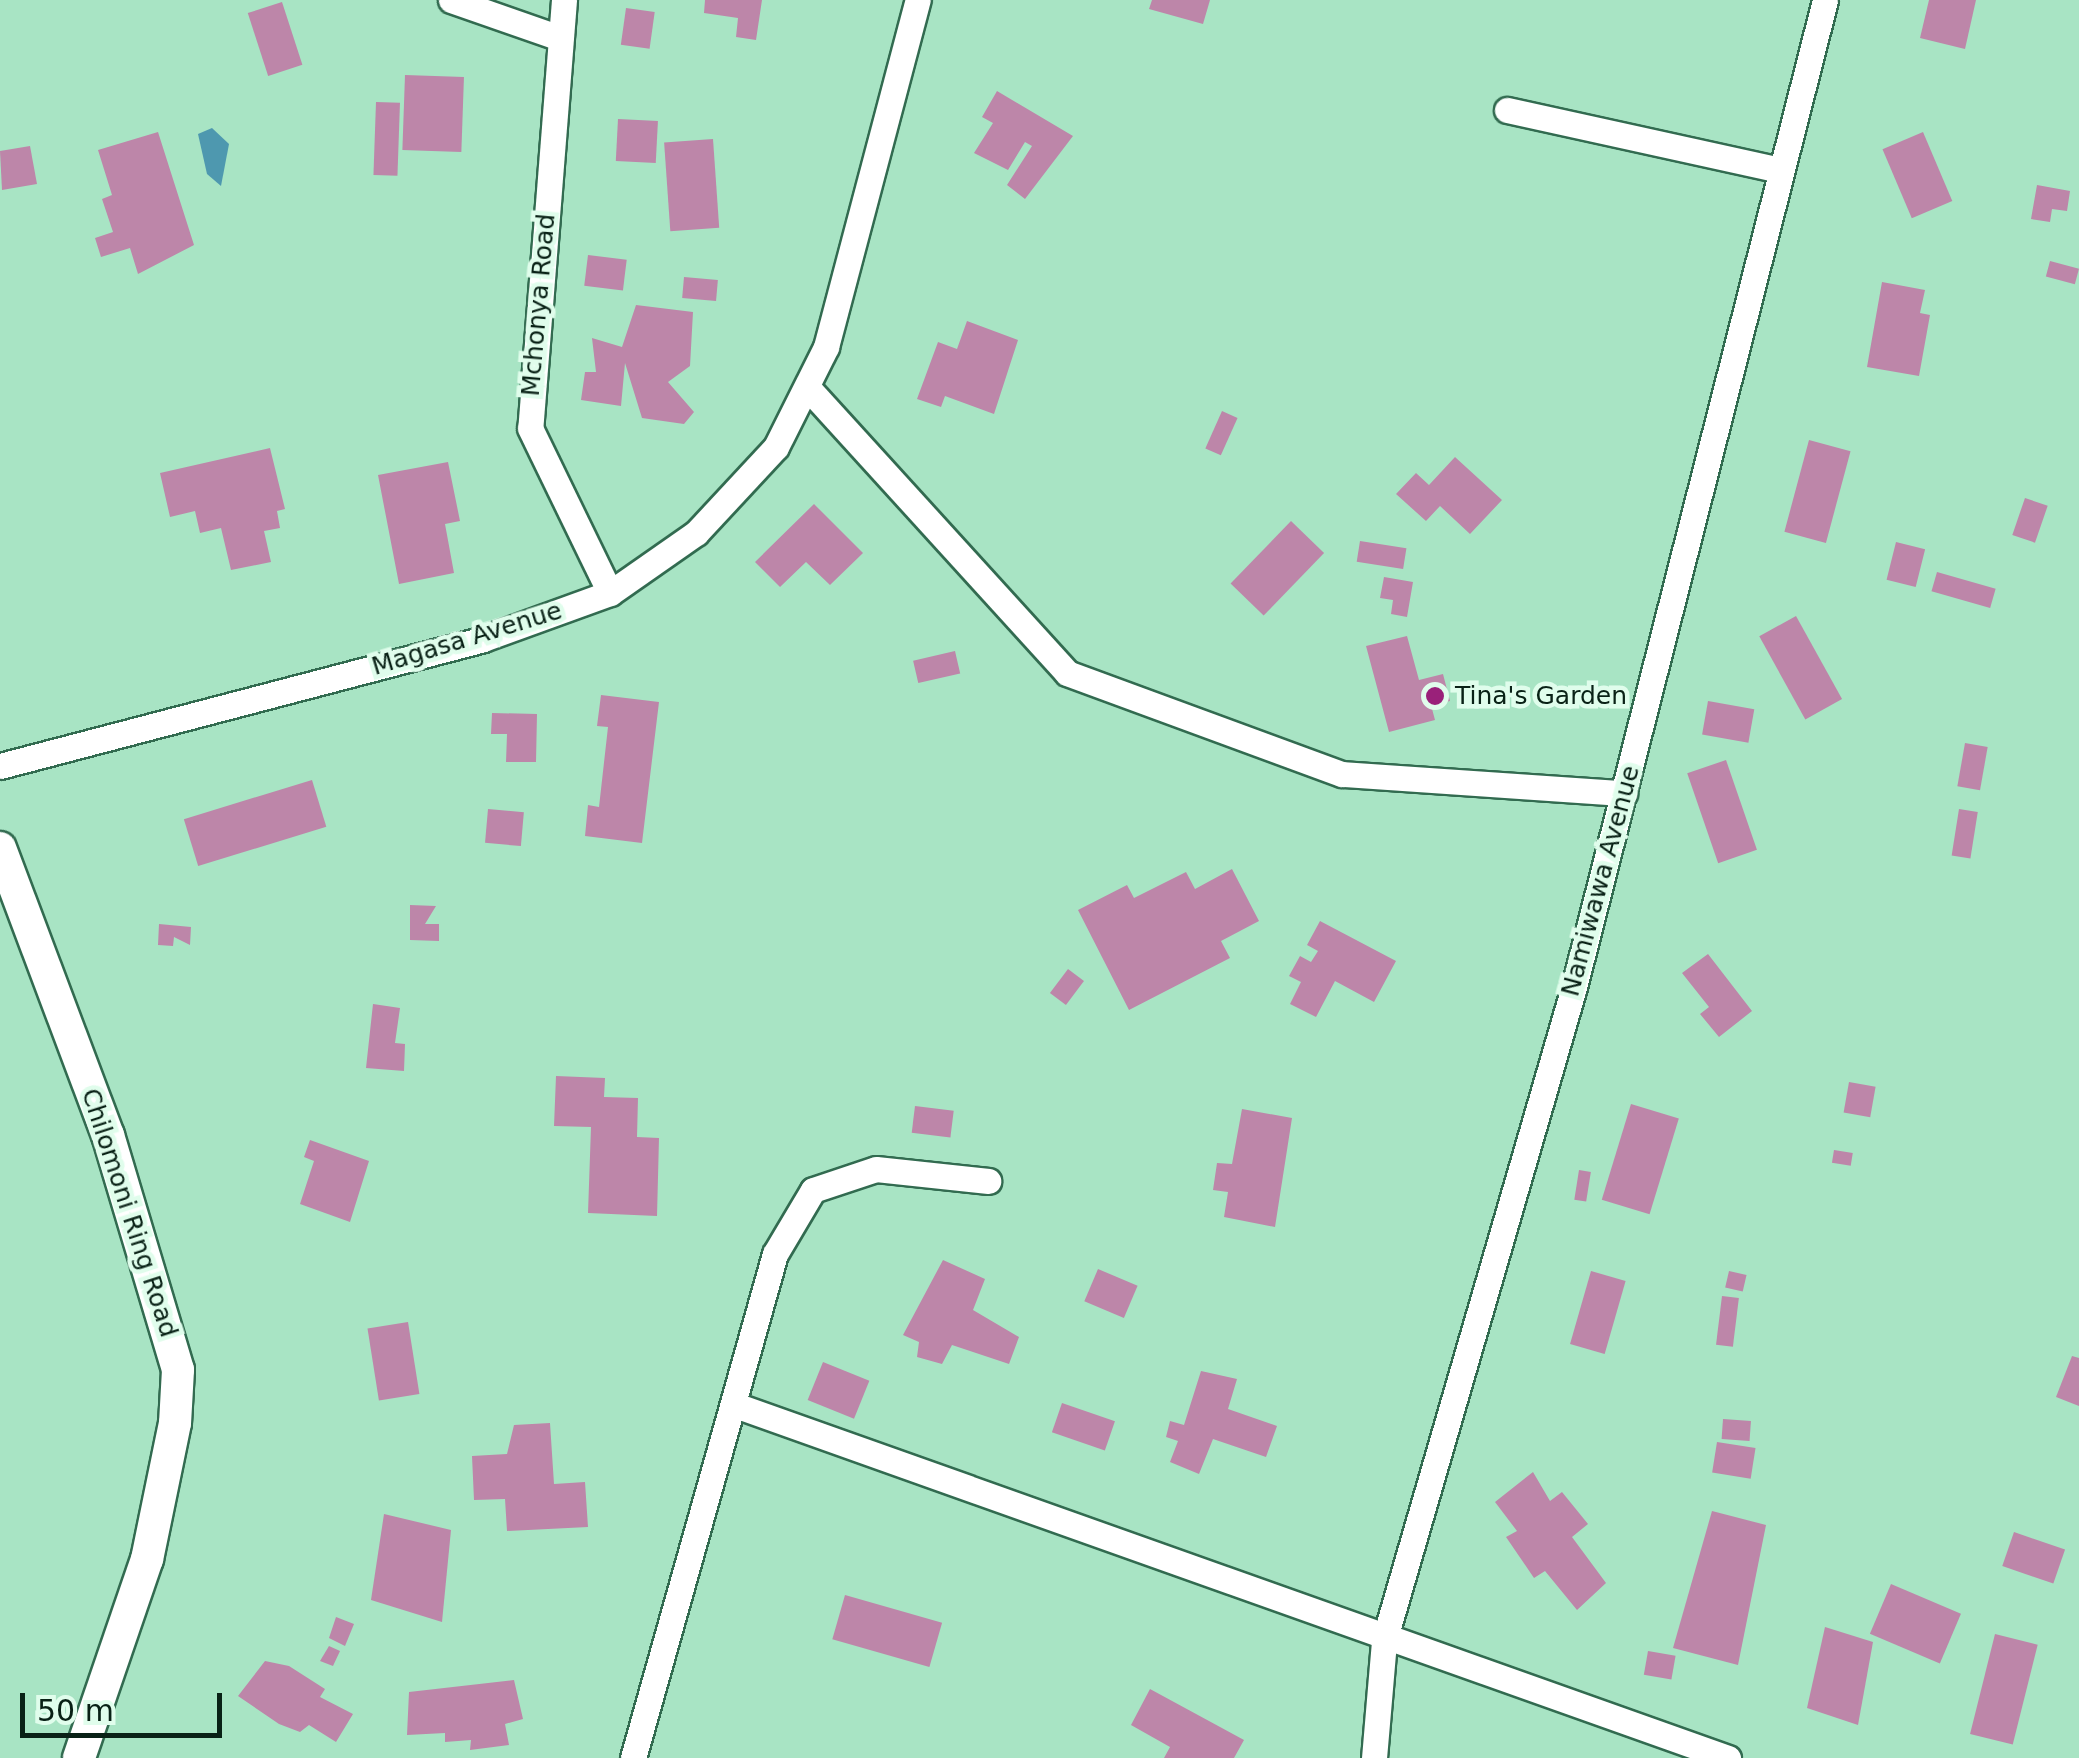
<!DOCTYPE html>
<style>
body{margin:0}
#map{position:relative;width:2079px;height:1758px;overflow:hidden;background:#a8e4c4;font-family:"DejaVu Sans",sans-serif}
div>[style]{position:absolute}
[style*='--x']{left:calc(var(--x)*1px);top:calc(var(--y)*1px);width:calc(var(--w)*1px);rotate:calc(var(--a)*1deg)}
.water>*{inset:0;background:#4e98af}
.building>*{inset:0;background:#bd86a9;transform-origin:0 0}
.roads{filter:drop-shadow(2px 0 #326b50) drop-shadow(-2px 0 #326b50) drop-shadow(0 2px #326b50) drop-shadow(0 -2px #326b50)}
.minor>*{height:25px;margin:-12.5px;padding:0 12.5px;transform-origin:12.5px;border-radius:12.5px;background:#fff}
.tertiary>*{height:32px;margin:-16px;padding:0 16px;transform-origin:16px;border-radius:16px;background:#fff}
.dots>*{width:28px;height:28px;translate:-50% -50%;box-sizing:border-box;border:5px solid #e0fdec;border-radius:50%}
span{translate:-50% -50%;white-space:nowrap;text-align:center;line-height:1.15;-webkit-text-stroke:9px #e0fdec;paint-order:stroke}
.street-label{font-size:25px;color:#092116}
.poi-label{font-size:25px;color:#092116}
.left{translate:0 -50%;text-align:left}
.scale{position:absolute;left:20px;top:1693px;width:202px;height:45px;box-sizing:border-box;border:5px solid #092116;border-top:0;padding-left:12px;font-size:30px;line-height:35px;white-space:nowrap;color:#092116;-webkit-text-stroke:8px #e0fdec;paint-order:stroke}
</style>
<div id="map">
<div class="water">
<i style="clip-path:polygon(212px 128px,229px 144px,221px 186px,207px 174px,198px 134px)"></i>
</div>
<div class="building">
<i style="clip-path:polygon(705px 0,762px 0,756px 40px,736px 37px,738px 18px,704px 13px)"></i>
<i style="clip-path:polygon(1152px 0,1210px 0,1203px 24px,1149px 9px)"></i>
<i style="clip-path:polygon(1929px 0,1976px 0,1965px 49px,1920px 38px)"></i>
<i style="left:282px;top:2px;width:66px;height:36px;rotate:72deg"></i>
<i style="left:626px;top:8px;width:29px;height:37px;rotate:8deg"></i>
<i style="left:405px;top:75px;width:59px;height:75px;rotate:2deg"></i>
<i style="clip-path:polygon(997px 91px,1073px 136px,1025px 199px,1007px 185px,1032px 146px,1025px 142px,1008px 170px,974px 153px,993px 123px,982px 117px)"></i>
<i style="left:376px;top:102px;width:24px;height:73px;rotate:2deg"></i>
<i style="left:618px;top:119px;width:40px;height:42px;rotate:3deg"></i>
<i style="clip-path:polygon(158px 132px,194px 245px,138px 274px,130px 248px,101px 257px,95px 238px,113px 232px,102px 199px,112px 195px,98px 150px)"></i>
<i style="left:1923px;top:132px;width:75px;height:44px;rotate:67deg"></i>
<i style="left:713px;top:139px;width:89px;height:49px;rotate:86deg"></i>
<i style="clip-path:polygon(30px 146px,37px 184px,2px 190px,0 151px)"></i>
<i style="clip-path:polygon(2037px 185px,2070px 191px,2067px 211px,2052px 209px,2050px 222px,2031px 219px)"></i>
<i style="left:588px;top:255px;width:39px;height:31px;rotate:7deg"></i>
<i style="left:2050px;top:261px;width:30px;height:16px;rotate:15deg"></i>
<i style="left:684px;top:277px;width:34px;height:21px;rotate:5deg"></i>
<i style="clip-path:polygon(1882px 282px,1925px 290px,1920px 313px,1930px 315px,1919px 376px,1867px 367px)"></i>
<i style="clip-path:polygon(636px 305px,693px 312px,690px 366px,668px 382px,694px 412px,684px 424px,642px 418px,625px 363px,621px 406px,581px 400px,585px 372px,596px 372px,592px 338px,622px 347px)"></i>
<i style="clip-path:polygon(967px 321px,1018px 340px,994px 414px,945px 396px,941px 407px,917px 399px,938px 342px,957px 349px)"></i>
<i style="left:1222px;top:411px;width:17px;height:41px;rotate:24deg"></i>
<i style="left:1809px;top:440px;width:43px;height:95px;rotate:15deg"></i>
<i style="clip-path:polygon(270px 448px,285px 509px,277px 511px,280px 528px,264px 531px,271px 562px,231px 570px,221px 528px,200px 533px,195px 511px,170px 517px,160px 473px)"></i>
<i style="clip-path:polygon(1455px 457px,1502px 500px,1470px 534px,1440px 506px,1426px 521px,1396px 494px,1416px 473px,1429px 485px)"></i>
<i style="clip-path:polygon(448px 462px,460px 521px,445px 524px,454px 573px,399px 584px,378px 475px)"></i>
<i style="left:2025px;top:498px;width:24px;height:39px;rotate:19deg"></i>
<i style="clip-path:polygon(814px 504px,863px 553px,830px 585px,806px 562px,780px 587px,755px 562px)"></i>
<i style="left:1291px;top:521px;width:46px;height:87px;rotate:44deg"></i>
<i style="left:1360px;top:541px;width:47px;height:21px;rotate:9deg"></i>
<i style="left:1896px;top:542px;width:30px;height:39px;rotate:14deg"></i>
<i style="left:1937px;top:572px;width:61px;height:20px;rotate:16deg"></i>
<i style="clip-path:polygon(1384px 577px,1413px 582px,1407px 617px,1391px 614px,1393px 600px,1380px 598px)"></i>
<i style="left:1796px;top:616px;width:95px;height:42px;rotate:61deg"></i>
<i style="clip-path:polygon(1407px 636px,1419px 680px,1443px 674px,1450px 701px,1431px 705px,1435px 720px,1389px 732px,1366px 646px)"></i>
<i style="left:955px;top:651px;width:23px;height:43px;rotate:77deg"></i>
<i style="clip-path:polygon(601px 695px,659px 702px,642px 843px,585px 836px,588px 805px,599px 807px,608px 727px,597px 726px)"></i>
<i style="left:1708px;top:701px;width:47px;height:34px;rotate:10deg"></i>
<i style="clip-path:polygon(492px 713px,537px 714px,536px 762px,506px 762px,507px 734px,491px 734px)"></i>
<i style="left:1965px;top:743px;width:23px;height:44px;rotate:10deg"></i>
<i style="left:1726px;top:760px;width:95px;height:41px;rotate:71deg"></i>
<i style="left:312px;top:780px;width:49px;height:134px;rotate:73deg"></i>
<i style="left:488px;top:809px;width:36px;height:34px;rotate:5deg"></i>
<i style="left:1959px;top:809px;width:19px;height:47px;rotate:9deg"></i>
<i style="clip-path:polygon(1232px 869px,1259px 921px,1221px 941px,1230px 958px,1129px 1010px,1078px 910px,1127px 885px,1134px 898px,1186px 872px,1195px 889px)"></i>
<i style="clip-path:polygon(410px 905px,436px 906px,425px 924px,439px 924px,439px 941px,410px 940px)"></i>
<i style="clip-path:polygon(1320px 921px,1396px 961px,1374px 1002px,1335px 981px,1316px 1017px,1290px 1004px,1301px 982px,1289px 976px,1300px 956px,1311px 962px,1318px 951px,1307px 945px)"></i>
<i style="clip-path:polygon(159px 924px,191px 927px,190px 945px,174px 937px,173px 946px,158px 945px)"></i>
<i style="clip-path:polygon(1708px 954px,1752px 1011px,1719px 1037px,1700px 1014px,1709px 1007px,1682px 973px)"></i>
<i style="left:1068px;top:969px;width:20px;height:30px;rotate:37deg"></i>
<i style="clip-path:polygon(373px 1004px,400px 1008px,395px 1043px,405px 1044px,404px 1071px,366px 1068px)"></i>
<i style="clip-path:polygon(556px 1076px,605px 1078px,604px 1097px,638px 1098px,637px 1137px,659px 1138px,657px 1216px,588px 1213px,591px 1127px,554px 1126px)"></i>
<i style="left:1849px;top:1082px;width:27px;height:31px;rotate:10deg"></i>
<i style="left:1631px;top:1104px;width:50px;height:100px;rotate:17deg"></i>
<i style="left:915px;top:1106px;width:39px;height:27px;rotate:7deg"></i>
<i style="clip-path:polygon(1242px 1109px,1292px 1118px,1275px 1227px,1224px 1217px,1228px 1192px,1213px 1190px,1217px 1163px,1232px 1164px)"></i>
<i style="clip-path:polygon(310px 1140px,369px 1161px,350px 1222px,300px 1204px,314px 1161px,304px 1157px)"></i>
<i style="left:1834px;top:1150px;width:19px;height:13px;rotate:9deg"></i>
<i style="left:1579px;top:1170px;width:12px;height:30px;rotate:9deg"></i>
<i style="clip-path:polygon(943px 1260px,985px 1279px,973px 1310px,1019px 1337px,1009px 1364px,952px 1345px,942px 1364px,917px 1357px,919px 1342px,903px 1335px)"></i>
<i style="left:1098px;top:1269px;width:43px;height:35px;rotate:23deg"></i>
<i style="left:1591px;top:1271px;width:36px;height:76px;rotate:16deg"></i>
<i style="left:1729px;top:1271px;width:18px;height:17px;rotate:13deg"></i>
<i style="left:1722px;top:1296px;width:17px;height:49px;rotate:7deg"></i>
<i style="left:408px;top:1322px;width:73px;height:41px;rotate:81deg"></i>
<i style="clip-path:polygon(2072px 1356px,2079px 1358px,2079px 1406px,2056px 1397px)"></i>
<i style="left:823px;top:1362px;width:50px;height:41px;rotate:22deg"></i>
<i style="clip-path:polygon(1201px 1371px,1237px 1379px,1228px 1409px,1277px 1426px,1266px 1457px,1213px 1439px,1199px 1474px,1170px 1462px,1178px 1441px,1166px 1437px,1170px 1421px,1184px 1425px)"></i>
<i style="left:1062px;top:1403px;width:56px;height:31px;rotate:19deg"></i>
<i style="left:1723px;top:1419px;width:28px;height:20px;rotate:4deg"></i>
<i style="clip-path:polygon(550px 1423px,554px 1484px,585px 1482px,588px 1527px,507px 1531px,505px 1499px,474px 1500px,472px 1456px,507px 1454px,514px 1425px)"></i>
<i style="left:1717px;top:1442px;width:39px;height:31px;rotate:9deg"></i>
<i style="clip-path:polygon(1533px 1472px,1550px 1501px,1562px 1492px,1588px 1524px,1572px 1537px,1606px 1583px,1577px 1610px,1545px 1571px,1534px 1578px,1506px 1537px,1517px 1531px,1495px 1502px)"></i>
<i style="clip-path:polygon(1712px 1511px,1766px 1525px,1738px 1665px,1673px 1648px)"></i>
<i style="clip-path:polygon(384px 1514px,451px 1530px,442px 1622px,371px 1600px)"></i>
<i style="left:2014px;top:1532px;width:54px;height:36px;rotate:19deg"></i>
<i style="left:1891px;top:1584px;width:76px;height:54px;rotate:23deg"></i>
<i style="left:845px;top:1595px;width:101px;height:46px;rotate:16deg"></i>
<i style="clip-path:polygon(336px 1617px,354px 1624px,345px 1646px,329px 1638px)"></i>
<i style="clip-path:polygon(1825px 1627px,1873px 1642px,1858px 1725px,1807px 1708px)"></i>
<i style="left:1995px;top:1634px;width:44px;height:103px;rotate:14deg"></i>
<i style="clip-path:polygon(329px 1646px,340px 1651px,333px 1666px,320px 1661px)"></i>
<i style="left:1648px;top:1651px;width:28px;height:24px;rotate:10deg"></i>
<i style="clip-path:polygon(265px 1661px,289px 1666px,325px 1689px,320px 1697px,353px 1714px,336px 1742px,309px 1725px,300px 1732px,279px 1724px,238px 1696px)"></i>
<i style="clip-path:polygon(514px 1680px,523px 1719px,505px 1724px,509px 1745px,470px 1750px,471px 1740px,445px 1742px,445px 1733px,407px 1735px,409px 1692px)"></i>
<i style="clip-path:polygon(1150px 1689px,1244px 1740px,1234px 1758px,1164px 1758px,1170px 1747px,1131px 1725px)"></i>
</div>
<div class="roads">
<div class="minor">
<i style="--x:451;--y:0;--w:115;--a:19.2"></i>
<i style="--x:564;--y:0;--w:429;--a:94.5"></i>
<i style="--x:530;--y:428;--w:183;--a:64.1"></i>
<i style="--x:1507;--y:110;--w:280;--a:12.4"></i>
<i style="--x:808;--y:388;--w:385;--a:47.7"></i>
<i style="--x:1067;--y:673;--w:293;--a:20.2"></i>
<i style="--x:1342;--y:774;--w:283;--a:3.9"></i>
<i style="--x:0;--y:766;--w:499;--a:-14.7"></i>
<i style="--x:483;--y:639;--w:135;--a:-19.9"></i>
<i style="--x:610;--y:593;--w:105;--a:-34.9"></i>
<i style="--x:696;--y:533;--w:117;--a:-47.1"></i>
<i style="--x:776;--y:447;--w:112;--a:-63.4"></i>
<i style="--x:826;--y:347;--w:359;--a:-75.2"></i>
<i style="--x:735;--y:1405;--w:1054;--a:19.57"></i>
<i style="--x:633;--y:1758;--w:524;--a:-74.27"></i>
<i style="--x:775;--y:1254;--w:74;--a:-59.3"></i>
<i style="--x:813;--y:1190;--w:66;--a:-18.4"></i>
<i style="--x:876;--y:1169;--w:113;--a:6.1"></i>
<i style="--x:1374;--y:1758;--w:117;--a:-85.1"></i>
<i style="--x:1384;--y:1641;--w:681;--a:-73.8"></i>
<i style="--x:1574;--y:987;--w:1018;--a:-75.73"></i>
</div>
<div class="tertiary">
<i style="--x:0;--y:848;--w:307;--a:69.4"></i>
<i style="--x:108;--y:1135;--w:245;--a:73.4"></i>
<i style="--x:178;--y:1370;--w:53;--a:93.2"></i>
<i style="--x:175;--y:1423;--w:139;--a:101.6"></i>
<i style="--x:147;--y:1559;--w:210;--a:108.9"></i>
</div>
</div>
<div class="dots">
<i style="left:1435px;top:696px;background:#9a217a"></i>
</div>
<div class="street-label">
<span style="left:539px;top:305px;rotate:-85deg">Mchonya Road</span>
<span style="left:467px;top:639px;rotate:-17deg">Magasa Avenue</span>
<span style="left:1601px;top:881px;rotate:-75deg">Namiwawa Avenue</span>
<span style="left:129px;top:1213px;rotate:72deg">Chilomoni Ring Road</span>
</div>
<div class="poi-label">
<span class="left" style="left:1455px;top:696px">Tina's Garden</span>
</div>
<div class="scale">50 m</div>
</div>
